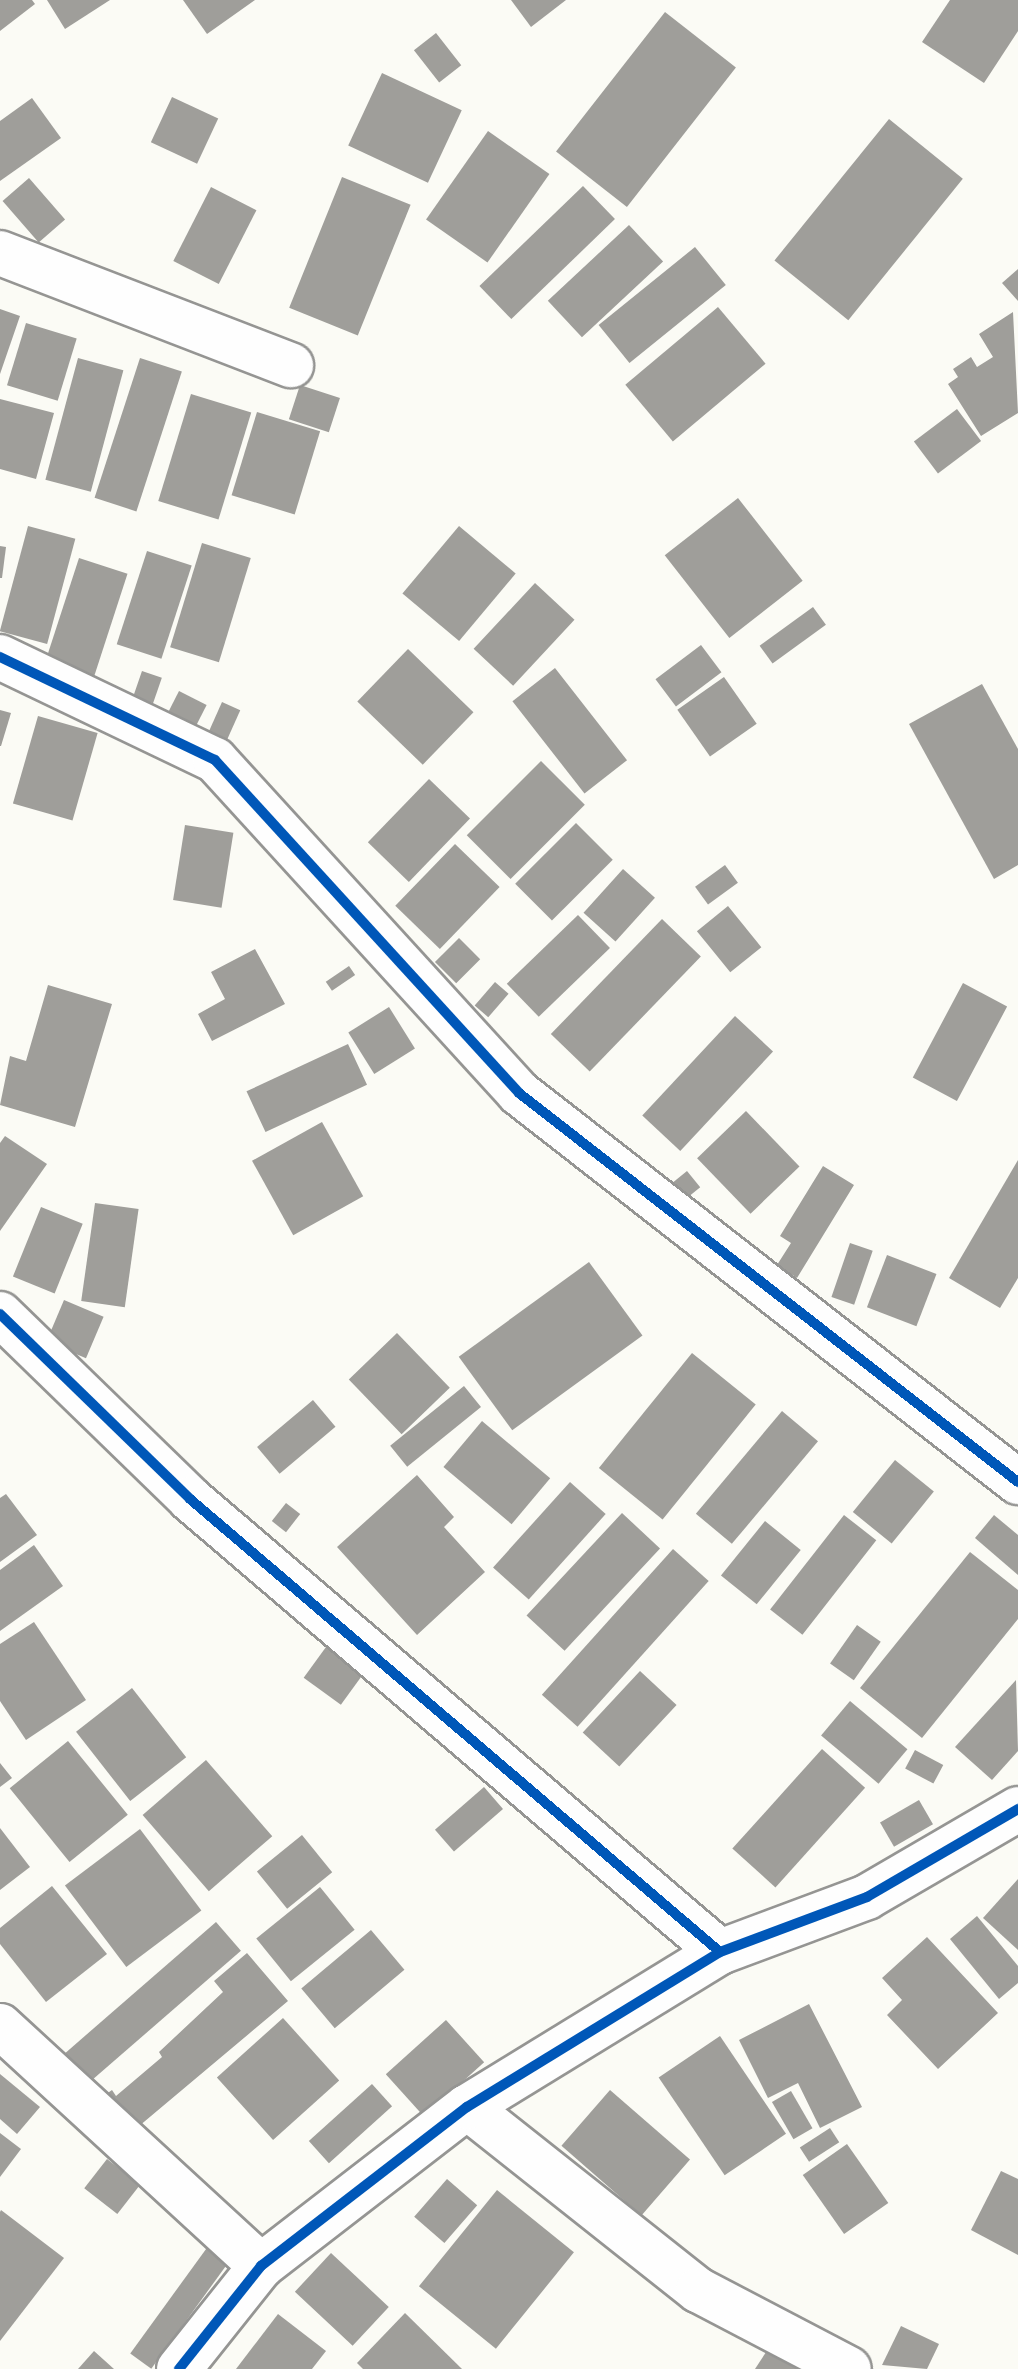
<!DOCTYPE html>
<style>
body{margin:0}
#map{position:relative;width:1018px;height:2369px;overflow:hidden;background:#fbfbf5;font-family:"Roboto Serif",serif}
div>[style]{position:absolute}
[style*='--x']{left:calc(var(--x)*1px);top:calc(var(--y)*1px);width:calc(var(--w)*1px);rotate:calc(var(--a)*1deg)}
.building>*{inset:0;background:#9f9e9a;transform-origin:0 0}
.roads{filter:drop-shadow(2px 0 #959593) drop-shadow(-2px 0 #959593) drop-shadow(0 2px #959593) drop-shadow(0 -2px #959593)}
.minor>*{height:44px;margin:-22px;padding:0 22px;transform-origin:22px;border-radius:22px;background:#fefefe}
.cycleway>*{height:10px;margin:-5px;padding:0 5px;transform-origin:5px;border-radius:5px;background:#0057b8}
span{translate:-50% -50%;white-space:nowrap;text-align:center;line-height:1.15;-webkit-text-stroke:8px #fff;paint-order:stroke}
</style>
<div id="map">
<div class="building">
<i style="clip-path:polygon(0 0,32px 0,35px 4px,0 31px)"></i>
<i style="clip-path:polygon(47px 0,110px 0,65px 29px)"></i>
<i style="clip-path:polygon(183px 0,255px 0,207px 34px)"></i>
<i style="clip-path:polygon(511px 0,566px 0,531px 27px)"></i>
<i style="clip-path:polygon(950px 0,1018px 0,1018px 31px,984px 83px,922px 42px)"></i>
<i style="left:665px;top:12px;width:90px;height:177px;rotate:38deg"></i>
<i style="left:436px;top:33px;width:41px;height:28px;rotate:52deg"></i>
<i style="left:382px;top:73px;width:88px;height:80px;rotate:25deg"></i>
<i style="left:172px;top:97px;width:51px;height:50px;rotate:25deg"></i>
<i style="clip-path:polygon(32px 98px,61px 138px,0 181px,0 121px)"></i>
<i style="left:889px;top:119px;width:95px;height:182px;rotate:39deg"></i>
<i style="left:488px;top:131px;width:75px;height:108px;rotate:35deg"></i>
<i style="left:342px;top:177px;width:74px;height:141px;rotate:22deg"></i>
<i style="left:29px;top:178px;width:55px;height:35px;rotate:49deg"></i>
<i style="left:583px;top:186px;width:46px;height:144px;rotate:46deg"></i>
<i style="left:211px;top:187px;width:51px;height:83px;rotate:27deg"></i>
<i style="left:629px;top:225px;width:50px;height:111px;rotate:47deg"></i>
<i style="left:695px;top:247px;width:49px;height:124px;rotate:51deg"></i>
<i style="clip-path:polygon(1018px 269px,1018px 301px,1002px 283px)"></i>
<i style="left:718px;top:307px;width:74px;height:121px;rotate:50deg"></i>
<i style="clip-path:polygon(0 309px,20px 316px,0 374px)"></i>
<i style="clip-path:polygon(1013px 312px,1018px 413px,981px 436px,948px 384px,958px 377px,953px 369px,971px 357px,977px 367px,993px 357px,979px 334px)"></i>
<i style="left:26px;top:323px;width:53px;height:65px;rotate:17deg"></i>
<i style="left:78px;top:358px;width:47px;height:126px;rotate:15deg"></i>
<i style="left:140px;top:358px;width:44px;height:147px;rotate:18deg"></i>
<i style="left:300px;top:385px;width:42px;height:36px;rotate:18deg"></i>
<i style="left:191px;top:394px;width:63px;height:112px;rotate:17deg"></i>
<i style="clip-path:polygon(0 399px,54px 413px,36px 479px,0 469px)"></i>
<i style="left:957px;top:409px;width:40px;height:54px;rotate:53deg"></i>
<i style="left:257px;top:412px;width:66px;height:87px;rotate:17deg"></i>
<i style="left:738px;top:498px;width:105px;height:93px;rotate:52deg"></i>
<i style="left:28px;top:526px;width:49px;height:109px;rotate:15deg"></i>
<i style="left:459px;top:526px;width:74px;height:88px;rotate:40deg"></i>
<i style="left:202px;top:543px;width:51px;height:109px;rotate:17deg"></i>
<i style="clip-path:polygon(0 546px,6px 547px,2px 578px,0 578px)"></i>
<i style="left:147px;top:551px;width:47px;height:98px;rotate:18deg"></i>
<i style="left:79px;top:558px;width:51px;height:111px;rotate:18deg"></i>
<i style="left:535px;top:583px;width:54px;height:90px;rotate:43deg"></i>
<i style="left:813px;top:607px;width:22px;height:66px;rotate:54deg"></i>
<i style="left:701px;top:645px;width:34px;height:57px;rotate:53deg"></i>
<i style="left:408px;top:649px;width:91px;height:73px;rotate:44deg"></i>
<i style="left:555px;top:668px;width:117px;height:54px;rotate:52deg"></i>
<i style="left:142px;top:671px;width:21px;height:27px;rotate:19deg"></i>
<i style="left:724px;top:677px;width:57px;height:57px;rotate:55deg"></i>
<i style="clip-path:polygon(982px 684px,1018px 749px,1018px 865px,994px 879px,909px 724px)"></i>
<i style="left:179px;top:691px;width:31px;height:26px;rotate:27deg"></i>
<i style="left:222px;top:702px;width:20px;height:41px;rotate:24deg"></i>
<i style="clip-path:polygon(0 710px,11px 713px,1px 746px,0 746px)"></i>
<i style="left:38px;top:716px;width:62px;height:91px;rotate:16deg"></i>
<i style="left:541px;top:761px;width:62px;height:105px;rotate:45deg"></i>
<i style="left:429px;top:779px;width:57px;height:88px;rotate:44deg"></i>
<i style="left:576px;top:823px;width:52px;height:86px;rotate:45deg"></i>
<i style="left:185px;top:825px;width:49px;height:76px;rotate:9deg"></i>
<i style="left:455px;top:844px;width:62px;height:86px;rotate:44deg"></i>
<i style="left:725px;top:865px;width:22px;height:37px;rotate:54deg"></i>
<i style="left:623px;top:869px;width:43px;height:59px;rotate:42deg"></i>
<i style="left:728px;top:906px;width:53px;height:40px;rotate:51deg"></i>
<i style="left:578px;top:915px;width:46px;height:99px;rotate:46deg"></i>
<i style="left:662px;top:919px;width:54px;height:160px;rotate:44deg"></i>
<i style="left:459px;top:938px;width:30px;height:34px;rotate:45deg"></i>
<i style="clip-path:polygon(255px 949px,285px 1004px,212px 1041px,198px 1014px,225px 999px,211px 972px)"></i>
<i style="left:349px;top:966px;width:11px;height:28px;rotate:56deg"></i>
<i style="left:495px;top:982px;width:18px;height:31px;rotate:41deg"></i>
<i style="left:963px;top:983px;width:50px;height:107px;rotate:28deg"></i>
<i style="clip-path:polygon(48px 985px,112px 1004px,75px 1127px,0 1105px,10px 1056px,26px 1061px)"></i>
<i style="left:389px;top:1007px;width:49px;height:48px;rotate:58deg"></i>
<i style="left:735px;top:1016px;width:52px;height:136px;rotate:43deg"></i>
<i style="left:348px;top:1044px;width:45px;height:112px;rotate:65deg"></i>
<i style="left:746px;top:1111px;width:77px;height:68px;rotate:46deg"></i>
<i style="left:322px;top:1122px;width:85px;height:80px;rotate:61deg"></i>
<i style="clip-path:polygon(5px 1136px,47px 1164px,0 1231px,0 1143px)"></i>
<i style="clip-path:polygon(1018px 1160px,1018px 1278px,1000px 1308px,949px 1278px)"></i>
<i style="clip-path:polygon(823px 1166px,854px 1185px,797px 1278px,777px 1265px,791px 1243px,780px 1236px)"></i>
<i style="left:687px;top:1171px;width:21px;height:23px;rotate:51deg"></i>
<i style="left:95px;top:1203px;width:44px;height:99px;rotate:8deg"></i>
<i style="left:41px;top:1207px;width:45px;height:75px;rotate:22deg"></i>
<i style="left:850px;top:1243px;width:24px;height:57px;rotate:19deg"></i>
<i style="left:887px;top:1255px;width:53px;height:56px;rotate:21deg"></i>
<i style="left:589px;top:1262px;width:91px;height:161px;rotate:54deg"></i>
<i style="left:64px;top:1300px;width:43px;height:45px;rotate:23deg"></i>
<i style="left:397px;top:1333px;width:76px;height:67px;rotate:46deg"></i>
<i style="left:692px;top:1353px;width:82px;height:148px;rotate:39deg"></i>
<i style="left:464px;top:1386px;width:27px;height:95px;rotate:51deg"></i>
<i style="left:313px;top:1400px;width:35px;height:73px;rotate:50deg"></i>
<i style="left:782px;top:1411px;width:47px;height:134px;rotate:40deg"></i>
<i style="left:482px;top:1421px;width:89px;height:60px;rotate:40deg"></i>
<i style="left:895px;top:1460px;width:50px;height:67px;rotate:39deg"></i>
<i style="clip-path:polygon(417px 1475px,454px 1517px,444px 1527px,485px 1572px,417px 1635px,337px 1547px)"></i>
<i style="left:570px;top:1482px;width:48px;height:115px;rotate:42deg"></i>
<i style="clip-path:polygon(6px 1494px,37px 1535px,0 1562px,0 1498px)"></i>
<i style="left:286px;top:1503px;width:18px;height:23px;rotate:38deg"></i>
<i style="left:622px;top:1513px;width:52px;height:140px;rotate:43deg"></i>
<i style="left:844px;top:1515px;width:41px;height:120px;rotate:38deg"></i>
<i style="clip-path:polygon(994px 1515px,1018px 1535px,1018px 1575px,975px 1538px)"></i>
<i style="left:765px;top:1521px;width:46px;height:70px;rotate:39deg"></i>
<i style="clip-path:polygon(34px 1545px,63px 1586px,0 1631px,0 1570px)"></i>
<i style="left:673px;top:1549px;width:48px;height:196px;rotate:42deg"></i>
<i style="clip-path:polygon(970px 1552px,1018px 1590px,1018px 1619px,922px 1738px,860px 1688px)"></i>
<i style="clip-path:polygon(34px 1622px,86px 1700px,26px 1740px,0 1701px,0 1644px)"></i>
<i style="left:857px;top:1625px;width:29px;height:47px;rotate:35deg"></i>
<i style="left:326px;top:1647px;width:46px;height:38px;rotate:36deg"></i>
<i style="left:640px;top:1671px;width:50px;height:84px;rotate:43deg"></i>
<i style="clip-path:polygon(1016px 1680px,1018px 1751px,992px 1780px,955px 1747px)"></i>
<i style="left:132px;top:1688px;width:88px;height:71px;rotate:52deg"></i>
<i style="left:850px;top:1701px;width:75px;height:45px;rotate:40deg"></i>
<i style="left:68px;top:1741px;width:95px;height:75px;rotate:51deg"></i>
<i style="left:822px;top:1749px;width:58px;height:134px;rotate:42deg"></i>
<i style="left:915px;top:1750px;width:32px;height:21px;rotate:28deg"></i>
<i style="left:206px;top:1760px;width:101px;height:84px;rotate:49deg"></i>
<i style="clip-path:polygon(0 1763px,12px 1778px,0 1787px)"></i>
<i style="left:484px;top:1787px;width:29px;height:65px;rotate:49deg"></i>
<i style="left:919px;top:1800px;width:28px;height:45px;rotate:60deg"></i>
<i style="clip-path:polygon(0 1828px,30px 1867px,0 1890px)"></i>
<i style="left:140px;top:1829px;width:102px;height:94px;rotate:53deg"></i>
<i style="left:302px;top:1835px;width:48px;height:58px;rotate:51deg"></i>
<i style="clip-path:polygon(1018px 1879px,1018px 1950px,983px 1918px)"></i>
<i style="clip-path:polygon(52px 1886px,107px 1954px,46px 2002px,0 1944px,0 1928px)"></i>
<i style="left:320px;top:1887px;width:55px;height:82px;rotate:51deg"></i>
<i style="clip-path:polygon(977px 1916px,1018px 1966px,1018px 1983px,999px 1999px,950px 1939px)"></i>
<i style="left:216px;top:1922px;width:38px;height:203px;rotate:49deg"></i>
<i style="left:371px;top:1930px;width:52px;height:91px;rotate:50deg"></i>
<i style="clip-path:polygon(927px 1937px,998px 2013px,938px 2069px,887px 2015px,902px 2000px,882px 1978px)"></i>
<i style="clip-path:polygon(247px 1953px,288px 2001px,132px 2132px,102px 2097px,112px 2090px,116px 2096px,162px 2057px,159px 2052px,223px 1992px,214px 1981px)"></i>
<i style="clip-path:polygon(809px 2004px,862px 2107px,820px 2128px,798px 2083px,768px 2098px,739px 2040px)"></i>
<i style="left:283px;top:2018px;width:84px;height:89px;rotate:48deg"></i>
<i style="left:446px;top:2020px;width:57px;height:81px;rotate:48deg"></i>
<i style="left:720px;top:2036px;width:118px;height:74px;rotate:56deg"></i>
<i style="clip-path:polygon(0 2074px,40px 2107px,17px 2134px,0 2119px)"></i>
<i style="left:372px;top:2084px;width:30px;height:85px;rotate:48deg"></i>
<i style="left:610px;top:2090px;width:106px;height:74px;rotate:41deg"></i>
<i style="left:791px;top:2091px;width:43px;height:22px;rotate:60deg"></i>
<i style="left:830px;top:2128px;width:17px;height:36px;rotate:57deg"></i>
<i style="clip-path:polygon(0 2133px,21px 2149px,0 2177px)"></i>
<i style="left:847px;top:2144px;width:72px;height:54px;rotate:55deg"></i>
<i style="left:107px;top:2159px;width:42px;height:37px;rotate:38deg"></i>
<i style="clip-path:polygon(1001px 2171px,1018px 2179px,1018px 2255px,971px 2230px)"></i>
<i style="left:447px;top:2179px;width:40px;height:50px;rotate:41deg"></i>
<i style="left:497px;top:2190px;width:99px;height:124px;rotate:39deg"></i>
<i style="clip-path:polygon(1px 2210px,64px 2258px,0 2341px,0 2212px)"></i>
<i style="left:209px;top:2245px;width:26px;height:134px;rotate:36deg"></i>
<i style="left:331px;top:2253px;width:79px;height:53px;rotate:43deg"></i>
<i style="clip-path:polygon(405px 2313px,462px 2369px,363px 2369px,357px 2363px)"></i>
<i style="clip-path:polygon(278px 2314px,326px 2351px,312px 2369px,236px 2369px)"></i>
<i style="clip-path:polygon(901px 2326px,939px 2344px,927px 2369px,882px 2365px)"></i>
<i style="clip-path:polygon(768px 2349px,801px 2369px,755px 2369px)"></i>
<i style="clip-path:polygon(94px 2351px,114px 2369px,78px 2369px)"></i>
</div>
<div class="roads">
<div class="minor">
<i style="--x:0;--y:253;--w:312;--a:21.1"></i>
<i style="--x:0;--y:657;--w:238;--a:25.6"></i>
<i style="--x:215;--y:760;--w:451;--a:47.6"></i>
<i style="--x:519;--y:1093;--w:633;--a:37.94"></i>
<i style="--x:0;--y:1314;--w:265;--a:44.2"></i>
<i style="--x:190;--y:1499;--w:697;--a:40.52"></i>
<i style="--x:0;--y:2026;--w:355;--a:42.6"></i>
<i style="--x:467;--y:2107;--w:295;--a:38.4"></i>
<i style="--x:698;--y:2290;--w:170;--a:27.6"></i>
<i style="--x:179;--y:2369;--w:132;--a:-51.5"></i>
<i style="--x:261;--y:2266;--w:260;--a:-37.7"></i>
<i style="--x:467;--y:2107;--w:297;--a:-31.5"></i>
<i style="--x:720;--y:1952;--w:157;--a:-20.5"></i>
<i style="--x:867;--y:1897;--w:175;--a:-30.2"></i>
</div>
</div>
<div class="cycleway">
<i style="--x:0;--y:657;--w:238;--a:25.6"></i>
<i style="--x:215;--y:760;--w:451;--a:47.6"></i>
<i style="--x:519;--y:1093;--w:633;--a:37.94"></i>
<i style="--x:0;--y:1314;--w:265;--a:44.2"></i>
<i style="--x:190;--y:1499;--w:697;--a:40.52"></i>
<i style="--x:179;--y:2369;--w:132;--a:-51.5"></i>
<i style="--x:261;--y:2266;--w:260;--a:-37.7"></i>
<i style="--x:467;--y:2107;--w:297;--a:-31.5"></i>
<i style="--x:720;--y:1952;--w:157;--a:-20.5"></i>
<i style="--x:867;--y:1897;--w:175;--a:-30.2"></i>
</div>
</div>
